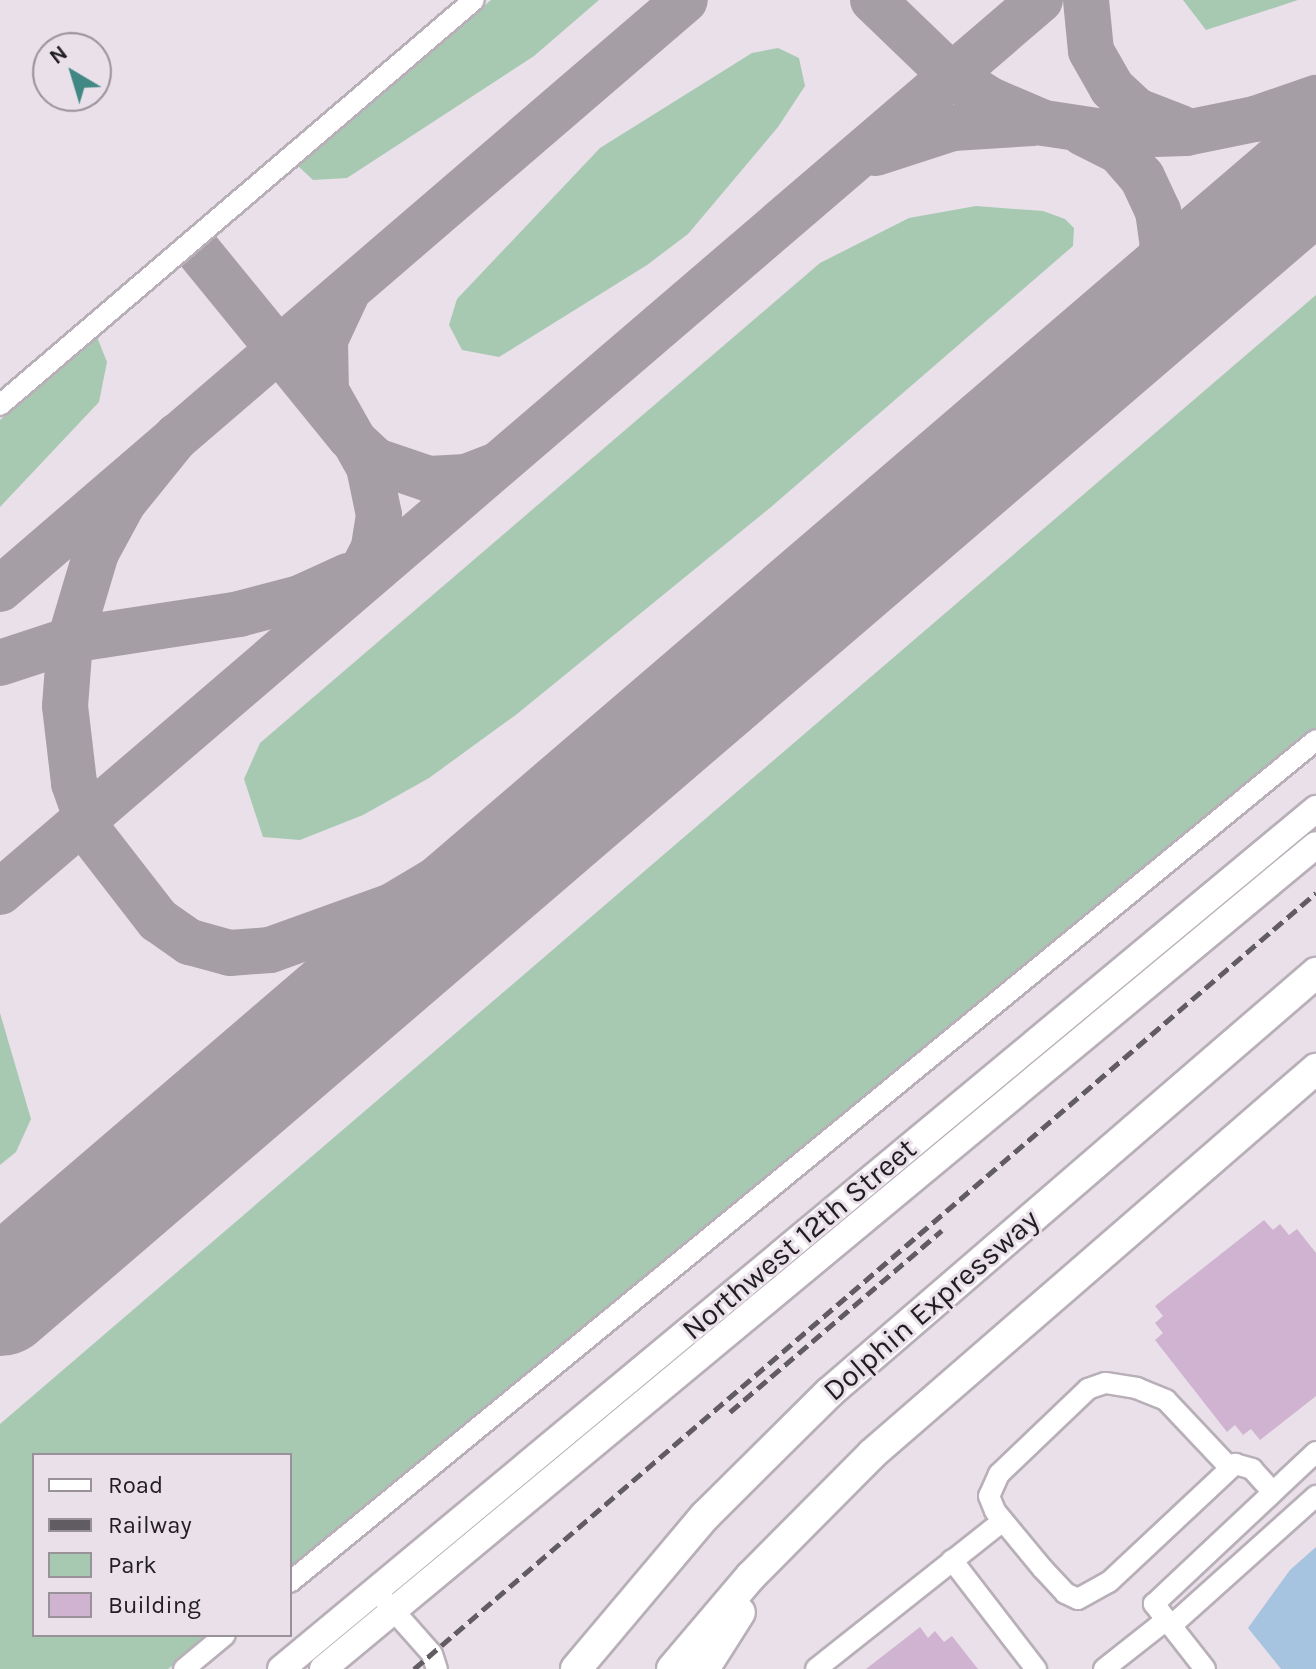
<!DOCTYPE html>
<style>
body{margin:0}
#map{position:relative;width:1316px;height:1669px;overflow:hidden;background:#e9e0e9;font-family:Karla,sans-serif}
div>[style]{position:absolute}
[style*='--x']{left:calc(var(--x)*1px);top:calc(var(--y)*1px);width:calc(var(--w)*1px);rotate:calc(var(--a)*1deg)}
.green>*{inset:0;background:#a7c9b1}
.water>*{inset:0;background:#a6c4df}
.taxiway>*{height:46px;margin:-23px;padding:0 23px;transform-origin:23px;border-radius:23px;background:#a59ea5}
.runway>*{height:114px;margin:-57px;padding:0 57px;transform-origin:57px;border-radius:57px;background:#a59ea5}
.building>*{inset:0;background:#d0b3d0}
.roads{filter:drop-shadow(2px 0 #b8afb8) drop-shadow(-2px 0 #b8afb8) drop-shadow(0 2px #b8afb8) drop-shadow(0 -2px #b8afb8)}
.minor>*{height:20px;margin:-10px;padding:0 10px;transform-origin:10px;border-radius:10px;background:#fff}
.major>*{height:26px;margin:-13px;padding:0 13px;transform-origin:13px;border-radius:13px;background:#fff}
.highway>*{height:30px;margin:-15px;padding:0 15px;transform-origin:15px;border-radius:15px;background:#fff}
.rail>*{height:5px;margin-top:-2.5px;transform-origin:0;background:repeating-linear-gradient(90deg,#615c61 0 12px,transparent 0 18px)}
span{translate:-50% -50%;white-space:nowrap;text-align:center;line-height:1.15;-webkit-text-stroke:6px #e9e0e9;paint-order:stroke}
.street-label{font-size:30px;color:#211e21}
.legend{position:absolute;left:32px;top:1453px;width:260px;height:184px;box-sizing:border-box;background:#e9e0e9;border:2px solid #999299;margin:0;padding:10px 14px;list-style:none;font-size:24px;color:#211e21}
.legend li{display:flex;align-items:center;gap:16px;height:40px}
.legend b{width:40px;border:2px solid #999299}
.north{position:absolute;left:32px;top:32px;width:80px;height:80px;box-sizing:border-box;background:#e9e0e9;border:2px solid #999299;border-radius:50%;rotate:322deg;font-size:22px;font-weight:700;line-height:32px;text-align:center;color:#211e21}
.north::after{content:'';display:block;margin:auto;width:28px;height:36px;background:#418885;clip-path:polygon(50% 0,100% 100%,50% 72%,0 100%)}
</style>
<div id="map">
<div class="green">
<i style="clip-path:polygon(491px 0,599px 0,534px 56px,347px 178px,313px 180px,297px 165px)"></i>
<i style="clip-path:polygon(1183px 0,1298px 0,1206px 30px)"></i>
<i style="clip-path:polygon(778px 48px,799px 58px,805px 86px,778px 127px,688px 234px,647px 265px,499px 357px,462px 350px,449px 325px,457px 299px,600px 148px,752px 53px)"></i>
<i style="clip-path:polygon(976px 206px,1043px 211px,1065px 219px,1074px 228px,1073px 246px,771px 507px,517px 714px,429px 778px,363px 815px,300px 840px,263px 837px,244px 779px,260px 743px,820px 263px,909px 218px)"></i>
<i style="clip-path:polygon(1316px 295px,1316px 728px,290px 1569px,290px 1455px,34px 1455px,34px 1635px,210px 1635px,168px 1669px,0 1669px,0 1424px)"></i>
<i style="clip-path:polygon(97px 337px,107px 362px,99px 402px,0 507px,0 420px)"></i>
<i style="clip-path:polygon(0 1013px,31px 1119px,16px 1152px,0 1165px)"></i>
</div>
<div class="water">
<i style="clip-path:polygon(1316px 1547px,1316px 1669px,1281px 1669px,1248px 1628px,1290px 1570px)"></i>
</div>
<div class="taxiway">
<i style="--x:873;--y:0;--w:110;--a:43.9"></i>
<i style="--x:952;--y:76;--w:45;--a:32.3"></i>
<i style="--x:990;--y:100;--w:59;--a:23.1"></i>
<i style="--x:1044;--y:123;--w:80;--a:8.6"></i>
<i style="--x:1123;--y:135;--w:63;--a:-1.8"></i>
<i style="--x:1186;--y:133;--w:70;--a:-11.5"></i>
<i style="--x:1255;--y:119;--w:65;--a:-19"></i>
<i style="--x:1086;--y:0;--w:51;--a:84.4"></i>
<i style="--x:1091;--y:51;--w:43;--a:60.4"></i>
<i style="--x:1112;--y:88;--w:34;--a:43"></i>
<i style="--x:1137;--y:111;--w:47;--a:21.1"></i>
<i style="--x:1083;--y:133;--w:40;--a:26.6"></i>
<i style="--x:1119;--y:151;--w:35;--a:49"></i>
<i style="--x:1142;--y:177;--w:38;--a:65"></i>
<i style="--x:1158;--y:211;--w:35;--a:82"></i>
<i style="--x:1163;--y:246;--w:53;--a:105.4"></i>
<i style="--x:1149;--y:297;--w:85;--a:131.2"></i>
<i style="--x:876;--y:153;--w:81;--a:-18"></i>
<i style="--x:953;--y:128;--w:80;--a:-3.6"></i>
<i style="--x:200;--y:253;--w:237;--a:50.8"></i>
<i style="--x:350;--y:437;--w:35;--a:43"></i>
<i style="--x:376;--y:461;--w:56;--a:18.8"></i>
<i style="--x:429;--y:479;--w:37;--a:-3"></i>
<i style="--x:466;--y:477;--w:30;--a:-21"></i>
<i style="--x:346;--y:295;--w:50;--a:115"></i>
<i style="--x:325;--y:340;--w:51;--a:88.9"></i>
<i style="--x:326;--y:391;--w:87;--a:60.5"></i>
<i style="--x:369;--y:467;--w:49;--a:78.2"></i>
<i style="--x:379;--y:515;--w:33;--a:99"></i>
<i style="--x:374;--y:548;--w:41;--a:117.8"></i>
<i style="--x:177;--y:436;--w:86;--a:128.9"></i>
<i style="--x:123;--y:503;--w:57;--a:118.4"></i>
<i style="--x:96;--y:553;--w:91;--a:106.6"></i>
<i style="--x:70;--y:640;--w:66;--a:94.3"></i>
<i style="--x:65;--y:706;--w:78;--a:83.3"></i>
<i style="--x:74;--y:783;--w:55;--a:70.9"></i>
<i style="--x:92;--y:835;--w:108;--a:52.2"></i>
<i style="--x:158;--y:920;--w:39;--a:35"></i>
<i style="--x:190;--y:942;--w:41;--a:15.4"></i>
<i style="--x:230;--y:953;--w:40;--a:-4.3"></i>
<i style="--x:270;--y:950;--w:130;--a:-19.8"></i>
<i style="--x:392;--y:906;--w:150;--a:-30.8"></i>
<i style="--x:521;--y:829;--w:307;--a:-37.5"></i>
<i style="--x:0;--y:589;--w:903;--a:-40.69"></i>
<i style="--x:0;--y:663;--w:74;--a:-18.2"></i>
<i style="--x:70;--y:640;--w:171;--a:-8.7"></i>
<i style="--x:239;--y:614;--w:63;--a:-14.7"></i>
<i style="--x:300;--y:598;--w:53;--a:-24.6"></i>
<i style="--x:0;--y:892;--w:1370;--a:-40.62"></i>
</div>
<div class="runway">
<i style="--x:0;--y:1299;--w:1735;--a:-40.65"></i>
</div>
<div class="building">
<i style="clip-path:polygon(1264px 1220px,1273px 1230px,1280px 1224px,1289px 1235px,1297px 1229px,1316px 1253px,1316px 1396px,1260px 1440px,1251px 1429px,1243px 1435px,1235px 1425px,1227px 1432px,1155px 1340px,1163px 1333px,1155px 1323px,1163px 1316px,1155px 1306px)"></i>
<i style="clip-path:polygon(920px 1627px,928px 1638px,935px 1631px,944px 1642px,952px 1636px,978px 1669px,866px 1669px)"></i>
</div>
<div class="roads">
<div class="minor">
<i style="--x:0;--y:405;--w:623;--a:-40.51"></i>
<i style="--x:1230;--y:1468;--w:93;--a:-133.3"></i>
<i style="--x:1166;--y:1400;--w:31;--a:-158"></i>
<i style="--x:1137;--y:1388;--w:32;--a:-171"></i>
<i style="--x:1105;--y:1383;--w:18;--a:161"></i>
<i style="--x:1088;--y:1389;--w:123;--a:136.3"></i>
<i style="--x:999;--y:1474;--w:24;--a:114"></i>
<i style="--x:989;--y:1496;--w:16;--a:68"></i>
<i style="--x:995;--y:1511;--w:75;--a:50.4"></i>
<i style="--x:1043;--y:1569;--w:33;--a:47"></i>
<i style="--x:1065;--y:1593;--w:14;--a:25"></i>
<i style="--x:1078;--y:1599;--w:35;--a:-29"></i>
<i style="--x:1109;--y:1582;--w:173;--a:-43.1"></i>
<i style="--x:1235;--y:1464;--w:18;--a:16"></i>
<i style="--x:1252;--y:1469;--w:31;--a:48"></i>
<i style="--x:952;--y:1560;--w:138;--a:52.4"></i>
<i style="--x:290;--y:1582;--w:1327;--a:-39.37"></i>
<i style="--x:386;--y:1602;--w:69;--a:48.5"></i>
<i style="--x:432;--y:1654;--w:16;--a:72"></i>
<i style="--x:1171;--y:1626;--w:195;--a:-41.9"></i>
<i style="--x:184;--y:1669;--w:53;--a:-39.7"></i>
<i style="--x:816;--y:1669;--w:238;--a:-38.4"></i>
<i style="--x:1104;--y:1669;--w:79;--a:-38.3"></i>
<i style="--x:1205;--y:1669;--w:83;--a:-128.1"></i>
<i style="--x:1154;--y:1604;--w:222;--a:-43.2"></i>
</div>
<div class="major">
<i style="--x:281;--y:1669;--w:1346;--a:-39.72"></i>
<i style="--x:323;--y:1669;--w:1290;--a:-39.69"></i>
</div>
<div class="highway">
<i style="--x:576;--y:1669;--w:200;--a:-49.9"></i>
<i style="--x:705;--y:1516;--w:176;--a:-44.8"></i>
<i style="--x:830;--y:1392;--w:642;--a:-40.77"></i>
<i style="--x:672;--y:1669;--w:122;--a:-49.7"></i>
<i style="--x:751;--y:1576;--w:172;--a:-45.2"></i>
<i style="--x:872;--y:1454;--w:588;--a:-40.93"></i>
<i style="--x:704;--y:1669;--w:67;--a:-57.7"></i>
</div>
</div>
<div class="rail">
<i style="--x:730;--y:1412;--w:279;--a:-40.6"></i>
<i style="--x:414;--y:1669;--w:1190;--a:-40.71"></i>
</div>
<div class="street-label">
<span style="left:799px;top:1239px;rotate:-40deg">Northwest 12th Street</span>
<span style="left:931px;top:1305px;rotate:-41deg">Dolphin Expressway</span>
</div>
<ul class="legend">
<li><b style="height:10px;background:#fff"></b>Road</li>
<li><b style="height:10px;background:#615c61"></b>Railway</li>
<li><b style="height:22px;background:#a7c9b1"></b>Park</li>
<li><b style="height:22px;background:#d0b3d0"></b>Building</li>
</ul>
<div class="north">N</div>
</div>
